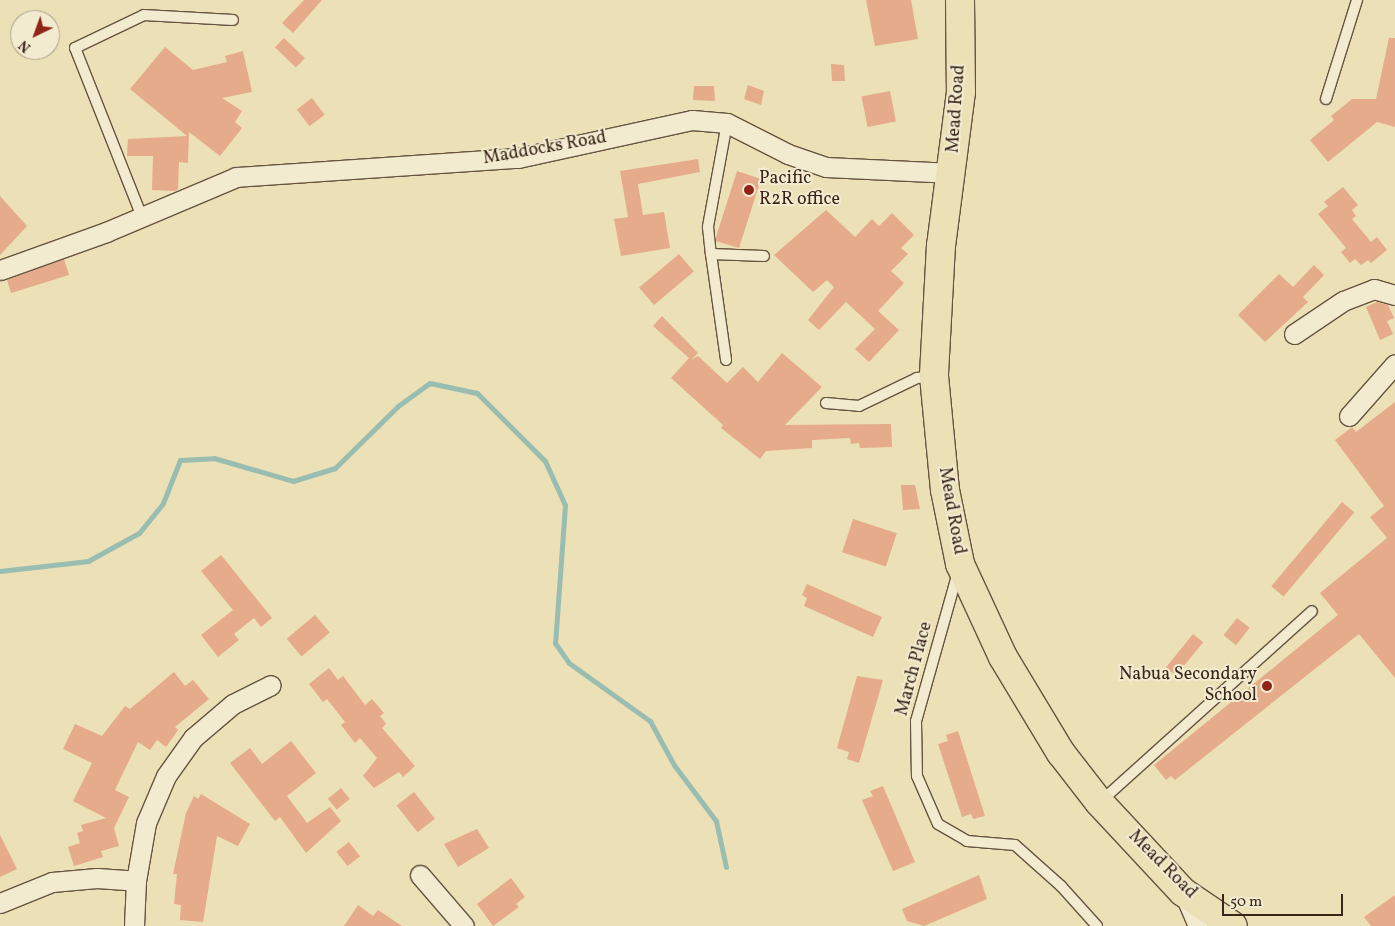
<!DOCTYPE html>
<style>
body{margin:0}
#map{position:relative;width:1395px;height:926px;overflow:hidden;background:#ece0b6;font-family:Vollkorn,serif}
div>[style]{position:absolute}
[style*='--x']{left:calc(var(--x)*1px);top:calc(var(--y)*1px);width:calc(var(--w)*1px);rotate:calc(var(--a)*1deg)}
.stream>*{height:5px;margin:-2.5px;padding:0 2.5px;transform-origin:2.5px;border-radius:2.5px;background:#99bdb0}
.building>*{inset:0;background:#e5ab8a;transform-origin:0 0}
.roads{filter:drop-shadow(1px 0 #665441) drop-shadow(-1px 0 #665441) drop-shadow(0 1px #665441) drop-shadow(0 -1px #665441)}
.service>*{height:10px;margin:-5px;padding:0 5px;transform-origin:5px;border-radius:5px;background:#f3ebd0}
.minor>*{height:19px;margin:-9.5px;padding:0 9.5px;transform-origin:9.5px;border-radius:9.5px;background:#f3ebd0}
.primary>*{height:28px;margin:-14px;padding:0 14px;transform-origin:14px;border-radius:14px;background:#ece0b6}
.dots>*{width:14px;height:14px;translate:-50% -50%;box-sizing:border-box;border:2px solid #f3ebd0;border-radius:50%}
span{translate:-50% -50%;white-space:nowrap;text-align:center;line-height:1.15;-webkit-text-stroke:4px #f3ebd0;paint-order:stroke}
.street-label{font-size:18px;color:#3a251a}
.poi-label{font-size:18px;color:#3a251a}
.left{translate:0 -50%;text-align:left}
.right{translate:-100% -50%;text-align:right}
.north{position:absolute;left:10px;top:10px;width:50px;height:50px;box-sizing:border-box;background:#f3ebd0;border:1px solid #a99c87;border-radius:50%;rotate:222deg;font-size:14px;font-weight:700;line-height:20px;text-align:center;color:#3a251a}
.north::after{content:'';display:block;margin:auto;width:18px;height:22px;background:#8f2418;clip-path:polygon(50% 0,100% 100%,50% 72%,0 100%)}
.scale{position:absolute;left:1222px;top:894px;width:121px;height:22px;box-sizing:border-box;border:2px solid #3a251a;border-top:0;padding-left:6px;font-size:15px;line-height:18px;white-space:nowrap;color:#3a251a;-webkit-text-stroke:4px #f3ebd0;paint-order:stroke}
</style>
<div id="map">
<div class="stream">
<i style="--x:0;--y:571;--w:89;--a:-6.5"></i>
<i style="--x:88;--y:561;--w:58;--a:-28.8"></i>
<i style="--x:139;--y:533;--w:38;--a:-51"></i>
<i style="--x:163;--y:503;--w:46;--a:-68.4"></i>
<i style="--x:180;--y:460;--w:34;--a:-3"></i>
<i style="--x:214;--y:458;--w:82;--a:16.2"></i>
<i style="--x:293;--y:481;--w:44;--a:-17.2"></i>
<i style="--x:335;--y:468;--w:88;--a:-44.5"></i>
<i style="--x:398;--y:406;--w:39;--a:-36"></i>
<i style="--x:430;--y:383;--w:48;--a:12"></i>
<i style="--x:477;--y:393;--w:96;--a:45"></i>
<i style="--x:545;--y:461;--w:48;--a:65.6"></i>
<i style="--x:565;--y:505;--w:138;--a:94.1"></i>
<i style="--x:555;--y:643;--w:24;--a:55"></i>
<i style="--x:569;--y:663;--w:100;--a:35.6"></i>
<i style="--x:650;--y:721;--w:50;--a:61.4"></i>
<i style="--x:674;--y:765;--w:70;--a:53.1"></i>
<i style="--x:716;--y:821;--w:47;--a:77.7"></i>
</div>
<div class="building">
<i style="clip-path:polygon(304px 0,322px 0,293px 33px,282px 23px)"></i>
<i style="clip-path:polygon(866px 0,911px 0,918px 39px,875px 46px)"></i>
<i style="left:284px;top:38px;width:29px;height:13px;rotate:44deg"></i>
<i style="clip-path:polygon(1389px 38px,1395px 38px,1395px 127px,1377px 122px,1328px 162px,1310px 140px,1334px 120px,1331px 116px,1352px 99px,1376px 99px)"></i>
<i style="clip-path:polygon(165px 47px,193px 70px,227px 62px,225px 56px,243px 51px,252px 92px,222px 98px,242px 111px,235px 122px,242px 128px,220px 156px,189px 132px,188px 163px,179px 162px,178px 189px,175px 191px,152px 190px,153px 156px,127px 156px,128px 139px,187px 136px,130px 89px)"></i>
<i style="clip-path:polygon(831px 64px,844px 65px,845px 81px,832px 81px)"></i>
<i style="clip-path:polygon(748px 85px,764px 91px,761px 105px,744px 99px)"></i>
<i style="clip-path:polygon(694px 86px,714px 86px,715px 101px,693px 100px)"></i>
<i style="left:890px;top:91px;width:31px;height:29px;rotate:79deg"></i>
<i style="left:312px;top:98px;width:21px;height:19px;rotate:53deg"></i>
<i style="clip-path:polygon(698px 159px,700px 172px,638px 184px,643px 215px,664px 212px,670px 248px,621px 256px,614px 219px,628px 217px,620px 171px)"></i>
<i style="clip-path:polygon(737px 171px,761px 179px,739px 248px,716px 241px,716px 237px)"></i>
<i style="clip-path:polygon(1343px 187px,1358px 205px,1352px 210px,1356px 216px,1352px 219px,1371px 242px,1377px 237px,1387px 250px,1371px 263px,1368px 260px,1361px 265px,1355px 259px,1350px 263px,1341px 252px,1346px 248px,1318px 214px,1328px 206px,1324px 202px)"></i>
<i style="clip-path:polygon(0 196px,27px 226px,0 255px)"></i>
<i style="clip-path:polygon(826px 210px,855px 237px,872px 219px,879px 226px,892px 213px,914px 235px,901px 248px,908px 254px,891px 271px,904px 283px,878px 311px,899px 330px,869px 362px,855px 349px,875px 329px,846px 302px,819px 330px,808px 320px,834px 287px,827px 280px,813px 292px,774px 255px)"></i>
<i style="left:679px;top:254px;width:23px;height:52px;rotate:50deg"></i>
<i style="clip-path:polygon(64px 259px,69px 275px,11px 293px,7px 280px)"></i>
<i style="clip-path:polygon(1314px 265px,1324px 275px,1303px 297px,1308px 302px,1265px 342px,1238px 315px,1279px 274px,1293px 287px)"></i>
<i style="clip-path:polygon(1377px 302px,1388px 305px,1394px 318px,1387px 321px,1393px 334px,1380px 340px,1366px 307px)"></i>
<i style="clip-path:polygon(662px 316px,698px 353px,691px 360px,698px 356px,727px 383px,743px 367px,758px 382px,782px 353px,822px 387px,785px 425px,891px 424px,892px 447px,860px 448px,859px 443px,851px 444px,850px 438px,812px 440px,812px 448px,766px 451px,760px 459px,721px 428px,723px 425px,671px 378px,689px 358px,653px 326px)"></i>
<i style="clip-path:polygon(1395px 402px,1395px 678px,1359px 634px,1175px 780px,1171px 776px,1166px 780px,1154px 765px,1338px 615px,1320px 593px,1387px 538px,1370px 517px,1384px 506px,1335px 440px,1352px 427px,1356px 432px)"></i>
<i style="clip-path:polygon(901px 485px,915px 485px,920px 509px,903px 510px)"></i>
<i style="left:1342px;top:502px;width:16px;height:110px;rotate:40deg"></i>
<i style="left:853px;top:519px;width:46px;height:35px;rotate:18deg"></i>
<i style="clip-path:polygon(221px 555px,272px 618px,261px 627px,254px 618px,234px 634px,239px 640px,218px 657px,201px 635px,233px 610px,201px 571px)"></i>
<i style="clip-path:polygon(807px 584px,882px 617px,873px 637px,804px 606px,807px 598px,802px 595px)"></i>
<i style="left:315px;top:615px;width:23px;height:37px;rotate:50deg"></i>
<i style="left:1237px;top:618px;width:16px;height:22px;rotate:38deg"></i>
<i style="left:1193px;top:634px;width:13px;height:43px;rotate:39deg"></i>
<i style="clip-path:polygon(329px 668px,338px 680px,343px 676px,365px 705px,372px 699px,384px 713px,380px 716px,386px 724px,382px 728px,415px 766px,403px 777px,399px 772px,374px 788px,363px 776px,377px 758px,360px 738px,355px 743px,341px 725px,345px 722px,327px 699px,323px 702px,309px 684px)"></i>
<i style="clip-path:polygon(174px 672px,185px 686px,193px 680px,209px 699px,175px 727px,178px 730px,166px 747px,157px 740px,150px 750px,138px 742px,115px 790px,129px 797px,114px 828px,119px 846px,101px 851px,103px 857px,74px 866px,68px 847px,80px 843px,77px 833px,83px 831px,81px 825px,106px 818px,73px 801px,92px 763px,63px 749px,75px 724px,102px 736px,125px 706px,130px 709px)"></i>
<i style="clip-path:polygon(857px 676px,883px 680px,859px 763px,847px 759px,849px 752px,837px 748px)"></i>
<i style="clip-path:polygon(958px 731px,985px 816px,973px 819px,971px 814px,962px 817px,938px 744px,948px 741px,946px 735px)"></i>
<i style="clip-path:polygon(291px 741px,316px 773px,287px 796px,307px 823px,330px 807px,341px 821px,306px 853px,280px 817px,275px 821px,230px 763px,250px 748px,262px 764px)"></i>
<i style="clip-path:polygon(883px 786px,915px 862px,893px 871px,862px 800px,873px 796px,870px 791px)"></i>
<i style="left:341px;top:788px;width:14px;height:17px;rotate:51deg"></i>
<i style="left:414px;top:792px;width:34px;height:22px;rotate:52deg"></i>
<i style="clip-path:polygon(201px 794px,250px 824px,238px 846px,217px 836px,203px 922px,180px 920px,181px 905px,174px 904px,177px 874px,173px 874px,186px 813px,194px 796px,198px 799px)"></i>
<i style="clip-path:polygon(477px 829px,489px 848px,458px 867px,444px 844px)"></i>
<i style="clip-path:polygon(0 835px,17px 869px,0 877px)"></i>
<i style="left:349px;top:842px;width:18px;height:16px;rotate:52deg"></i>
<i style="clip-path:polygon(979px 875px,987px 899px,924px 926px,907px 921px,902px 909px)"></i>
<i style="clip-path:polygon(511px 878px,525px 897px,516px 904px,519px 907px,493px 926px,477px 904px)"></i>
<i style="clip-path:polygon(1395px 895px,1395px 926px,1371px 926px,1364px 917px)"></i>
<i style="clip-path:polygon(358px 905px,373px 916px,378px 910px,402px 926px,344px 926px)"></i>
</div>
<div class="roads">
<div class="service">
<i style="--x:1326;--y:99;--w:104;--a:-72.6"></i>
<i style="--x:727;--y:123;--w:106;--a:100.4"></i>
<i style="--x:708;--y:227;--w:27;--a:84"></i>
<i style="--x:711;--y:254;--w:53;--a:2.2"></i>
<i style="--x:142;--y:217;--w:182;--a:-111.6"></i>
<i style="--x:75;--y:48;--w:76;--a:-25.6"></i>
<i style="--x:144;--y:15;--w:89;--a:3.2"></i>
<i style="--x:711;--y:254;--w:107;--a:81.9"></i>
<i style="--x:826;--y:403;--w:33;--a:5"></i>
<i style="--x:859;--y:406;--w:64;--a:-25.8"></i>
<i style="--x:917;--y:378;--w:16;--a:-7"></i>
<i style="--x:958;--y:572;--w:155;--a:105.7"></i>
<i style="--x:916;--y:721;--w:55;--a:89"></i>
<i style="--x:917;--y:776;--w:52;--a:66.4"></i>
<i style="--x:938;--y:824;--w:34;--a:30"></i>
<i style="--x:967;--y:841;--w:48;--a:4.8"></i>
<i style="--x:1015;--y:845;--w:62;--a:41.7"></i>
<i style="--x:1061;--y:886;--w:54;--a:48"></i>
<i style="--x:1100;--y:802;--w:285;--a:-42"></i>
</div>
<div class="minor">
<i style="--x:0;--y:270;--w:113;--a:-19.7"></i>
<i style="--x:106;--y:232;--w:141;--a:-22.9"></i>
<i style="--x:236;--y:177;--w:283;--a:-3.9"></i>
<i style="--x:518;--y:158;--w:178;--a:-12.3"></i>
<i style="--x:692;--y:120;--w:35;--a:5"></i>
<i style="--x:727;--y:123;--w:68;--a:26.9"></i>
<i style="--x:788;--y:154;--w:40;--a:18.9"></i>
<i style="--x:826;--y:167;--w:127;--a:2.7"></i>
<i style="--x:1294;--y:334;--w:59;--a:-34"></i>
<i style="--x:1343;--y:301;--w:33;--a:-21"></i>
<i style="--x:1374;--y:289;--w:22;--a:16"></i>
<i style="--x:1349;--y:416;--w:69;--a:-48.5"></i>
<i style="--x:420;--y:875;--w:67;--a:49.2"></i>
<i style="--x:1184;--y:893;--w:36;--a:67"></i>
<i style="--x:0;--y:903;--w:56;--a:-22"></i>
<i style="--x:52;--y:882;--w:45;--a:-5.1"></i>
<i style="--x:97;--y:878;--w:39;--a:4"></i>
<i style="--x:134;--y:926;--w:45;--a:-87.5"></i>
<i style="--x:136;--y:881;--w:59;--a:-80.2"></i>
<i style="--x:146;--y:823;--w:51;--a:-66.9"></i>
<i style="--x:166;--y:776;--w:47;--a:-54.6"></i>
<i style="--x:193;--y:738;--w:52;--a:-40.4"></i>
<i style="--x:233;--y:704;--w:42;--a:-26.6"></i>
</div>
<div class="primary">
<i style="--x:960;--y:0;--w:92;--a:89.4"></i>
<i style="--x:961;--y:92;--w:154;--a:97.4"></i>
<i style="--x:941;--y:245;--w:131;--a:93.1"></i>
<i style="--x:934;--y:376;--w:115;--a:84.5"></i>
<i style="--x:945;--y:490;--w:76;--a:78.5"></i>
<i style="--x:960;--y:564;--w:102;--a:65.2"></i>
<i style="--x:1003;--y:657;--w:112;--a:58.9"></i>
<i style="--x:1061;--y:753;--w:62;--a:52.2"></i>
<i style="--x:1099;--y:802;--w:123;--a:47"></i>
<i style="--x:1183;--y:892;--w:60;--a:34.2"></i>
</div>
</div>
<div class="dots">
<i style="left:749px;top:190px;background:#8f2418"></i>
<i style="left:1267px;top:686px;background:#8f2418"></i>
</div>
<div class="street-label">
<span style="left:957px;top:109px;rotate:-86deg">Mead Road</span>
<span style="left:545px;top:149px;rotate:-10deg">Maddocks Road</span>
<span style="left:951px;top:511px;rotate:80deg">Mead Road</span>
<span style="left:915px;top:669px;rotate:-75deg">March Place</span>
<span style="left:1162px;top:865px;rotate:45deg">Mead Road</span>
</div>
<div class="poi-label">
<span class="left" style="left:759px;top:190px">Pacific<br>R2R office</span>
<span class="right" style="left:1257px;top:686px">Nabua Secondary<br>School</span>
</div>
<div class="north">N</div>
<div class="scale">50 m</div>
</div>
